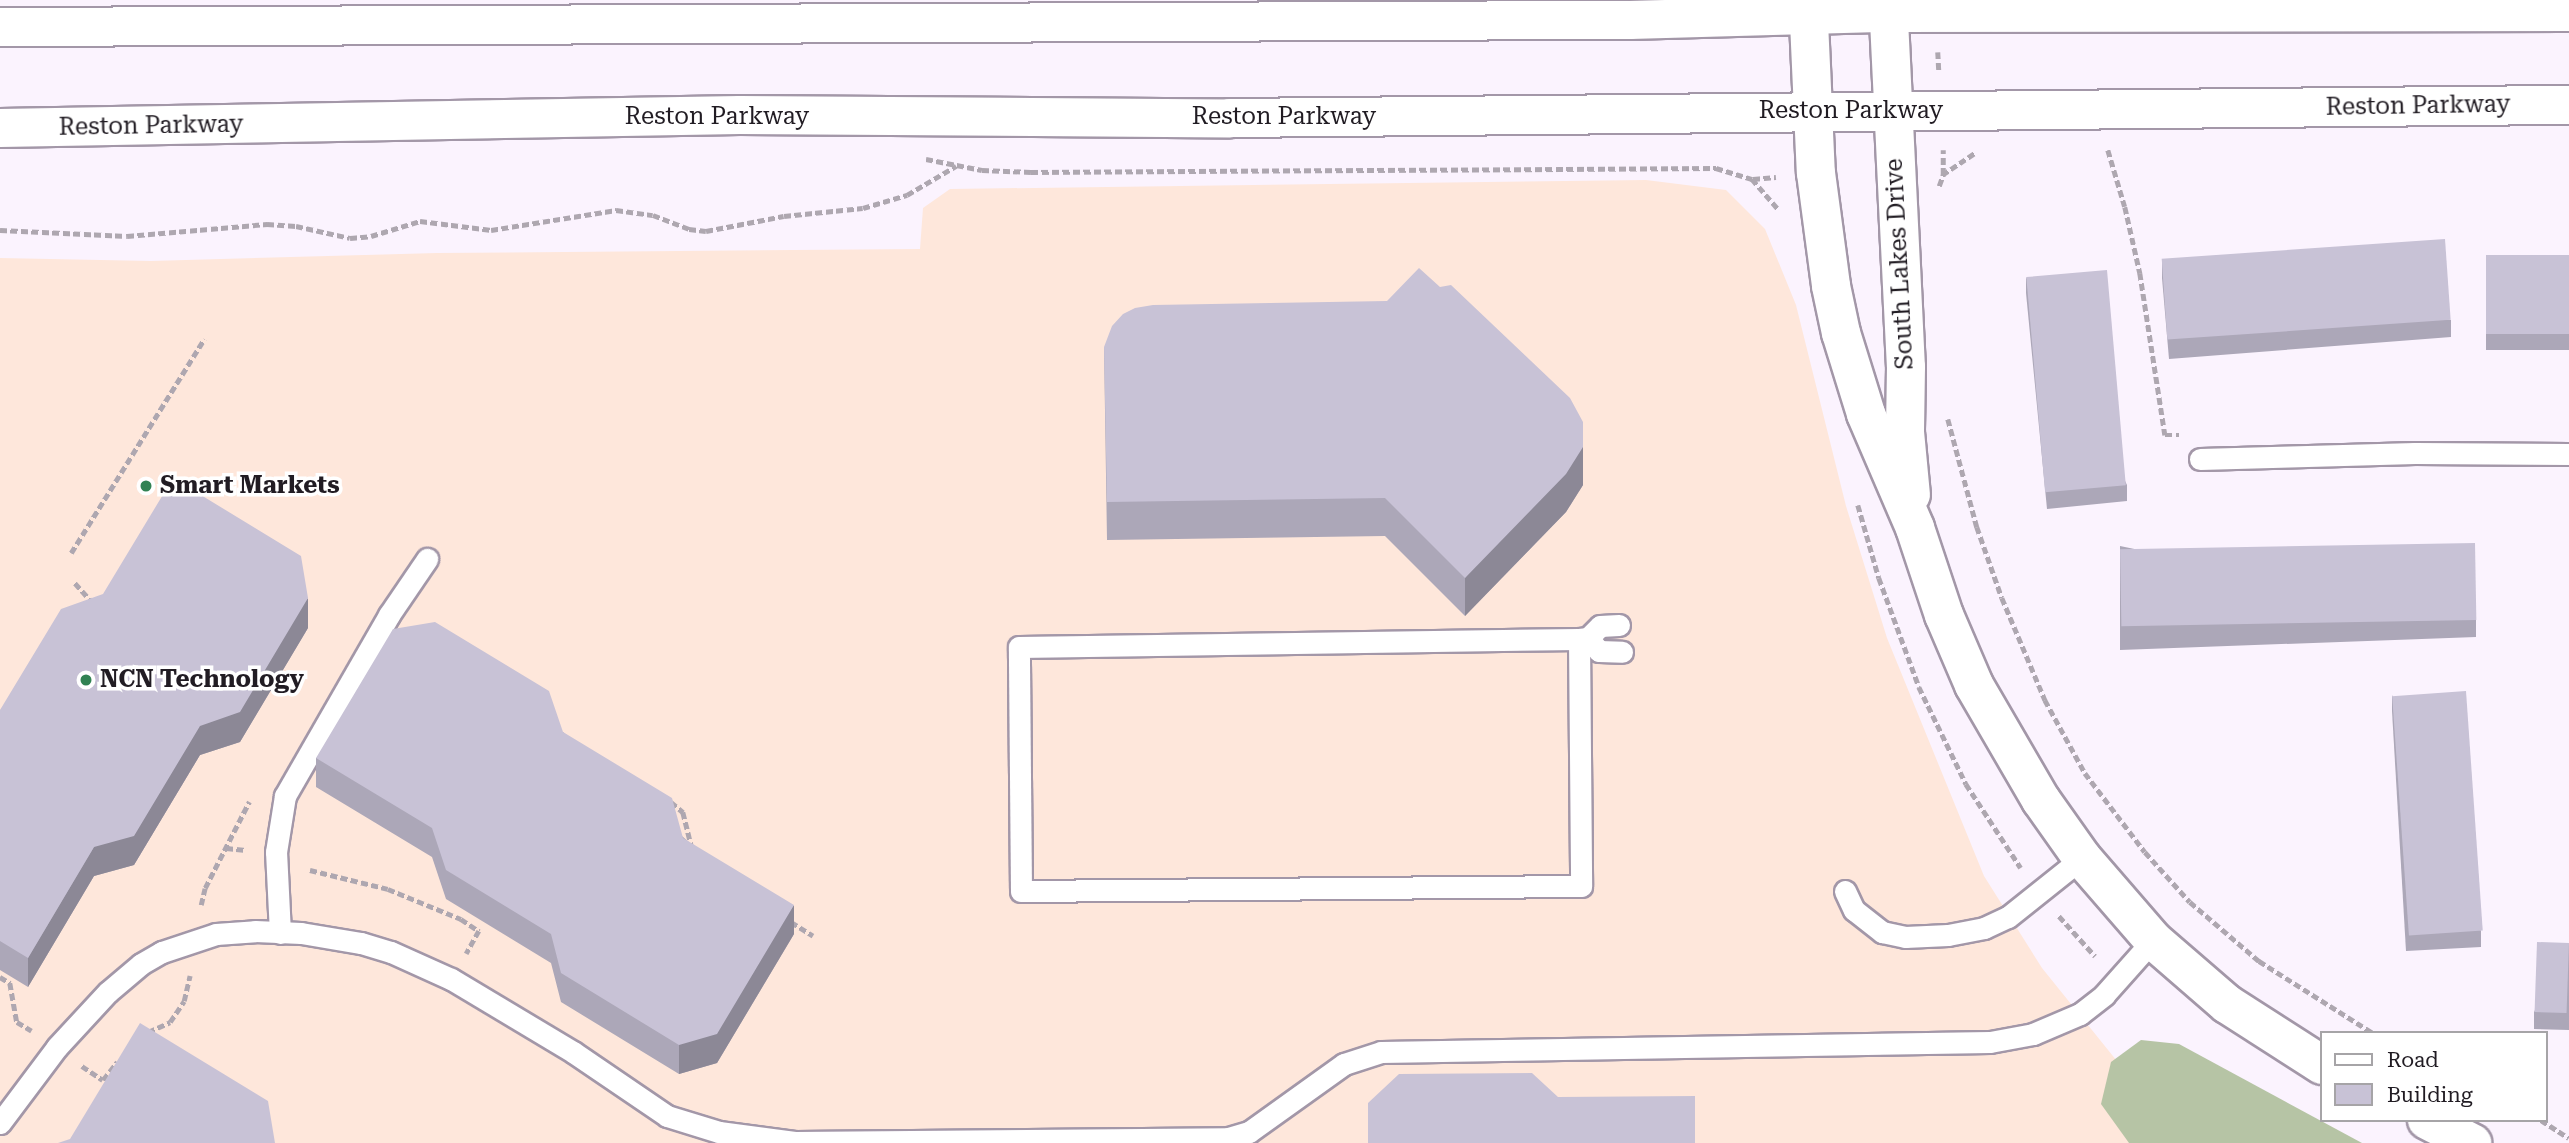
<!DOCTYPE html>
<style>
body{margin:0}
#map{position:relative;width:2569px;height:1143px;overflow:hidden;background:#fbf3fe;font-family:"Roboto Serif",serif}
div>[style]{position:absolute}
[style*='--x']{left:calc(var(--x)*1px);top:calc(var(--y)*1px);width:calc(var(--w)*1px);rotate:calc(var(--a)*1deg)}
.commercial>*{inset:0;background:#fee7db}
.forest>*{inset:0;background:#b6c4a5}
.path>*{height:4.5px;margin-top:-2.25px;transform-origin:0;background:repeating-linear-gradient(90deg,#aea7b0 0 7px,transparent 0 10.5px)}
.roads{filter:drop-shadow(2px 0 #a397a8) drop-shadow(-2px 0 #a397a8) drop-shadow(0 2px #a397a8) drop-shadow(0 -2px #a397a8)}
.lane>*{height:21px;margin:-10.5px;padding:0 10.5px;transform-origin:10.5px;border-radius:10.5px;background:#fff}
.secondary>*{height:38px;margin:-19px;padding:0 19px;transform-origin:19px;border-radius:19px;background:#fff}
.primary>*{height:38px;margin:-19px;padding:0 19px;transform-origin:19px;border-radius:19px;background:#fff}
.wall>*{inset:0;background:#aca7b8;transform-origin:0 0}
.shaded-wall>*{inset:0;background:#8c8896}
.building>*{inset:0;background:#c8c2d6;transform-origin:0 0}
.dots>*{width:19px;height:19px;translate:-50% -50%;box-sizing:border-box;border:4px solid #fff;border-radius:50%}
span{translate:-50% -50%;white-space:nowrap;text-align:center;line-height:1.15;-webkit-text-stroke:7px #fff;paint-order:stroke}
.street-label{font-size:24px;color:#211c23}
.poi-label{font-size:24px;color:#211c23;font-weight:700}
.left{translate:0 -50%;text-align:left}
.legend{position:absolute;left:2320px;top:1031px;width:228px;height:91px;box-sizing:border-box;background:#fff;border:2px solid #a6a4a7;margin:0;padding:9px 12px;list-style:none;font-size:21px;color:#211c23}
.legend li{display:flex;align-items:center;gap:14px;height:35px}
.legend b{width:35px;border:2px solid #a6a4a7}
</style>
<div id="map">
<div class="commercial">
<i style="clip-path:polygon(1646px 180px,1726px 190px,1765px 229px,1796px 305px,1846px 506px,1887px 638px,1984px 876px,2042px 968px,2183px 1143px,0 1143px,0 258px,151px 261px,437px 253px,920px 249px,923px 208px,950px 189px)"></i>
</div>
<div class="forest">
<i style="clip-path:polygon(2141px 1040px,2179px 1044px,2362px 1143px,2129px 1143px,2101px 1104px,2111px 1062px)"></i>
</div>
<div class="path">
<i style="--x:1938;--y:52;--w:19;--a:87"></i>
<i style="--x:2108;--y:150;--w:59;--a:73.4"></i>
<i style="--x:2125;--y:207;--w:68;--a:77.2"></i>
<i style="--x:2140;--y:273;--w:164;--a:81.2"></i>
<i style="--x:2165;--y:435;--w:14;--a:0"></i>
<i style="--x:926;--y:159;--w:57;--a:11.1"></i>
<i style="--x:982;--y:170;--w:49;--a:2.3"></i>
<i style="--x:1031;--y:172;--w:685;--a:-0.33"></i>
<i style="--x:1716;--y:168;--w:38;--a:17"></i>
<i style="--x:1752;--y:179;--w:41;--a:48.9"></i>
<i style="--x:1942;--y:175;--w:40;--a:-34"></i>
<i style="--x:1753;--y:179;--w:23;--a:-5"></i>
<i style="--x:1939;--y:186;--w:12;--a:-70"></i>
<i style="--x:1943;--y:175;--w:25;--a:-90"></i>
<i style="--x:0;--y:230;--w:127;--a:2.7"></i>
<i style="--x:127;--y:236;--w:141;--a:-4.9"></i>
<i style="--x:267;--y:224;--w:29;--a:4"></i>
<i style="--x:296;--y:226;--w:55;--a:12.5"></i>
<i style="--x:350;--y:238;--w:21;--a:-5"></i>
<i style="--x:371;--y:236;--w:51;--a:-17"></i>
<i style="--x:420;--y:221;--w:72;--a:7.2"></i>
<i style="--x:491;--y:230;--w:127;--a:-9.1"></i>
<i style="--x:616;--y:210;--w:37;--a:8"></i>
<i style="--x:653;--y:215;--w:39;--a:21"></i>
<i style="--x:689;--y:229;--w:17;--a:7"></i>
<i style="--x:706;--y:231;--w:79;--a:-10.9"></i>
<i style="--x:784;--y:216;--w:79;--a:-5.8"></i>
<i style="--x:863;--y:208;--w:46;--a:-16.5"></i>
<i style="--x:907;--y:195;--w:57;--a:-30.6"></i>
<i style="--x:1948;--y:419;--w:112;--a:75"></i>
<i style="--x:1977;--y:527;--w:75;--a:70.6"></i>
<i style="--x:2002;--y:598;--w:111;--a:67.1"></i>
<i style="--x:2045;--y:700;--w:83;--a:61.3"></i>
<i style="--x:2085;--y:773;--w:99;--a:52.8"></i>
<i style="--x:2145;--y:852;--w:67;--a:48"></i>
<i style="--x:2190;--y:902;--w:91;--a:40.5"></i>
<i style="--x:2259;--y:961;--w:135;--a:32.3"></i>
<i style="--x:1858;--y:505;--w:76;--a:74"></i>
<i style="--x:1879;--y:578;--w:116;--a:69.8"></i>
<i style="--x:1919;--y:687;--w:108;--a:64.1"></i>
<i style="--x:1966;--y:784;--w:100;--a:56.8"></i>
<i style="--x:71;--y:553;--w:252;--a:-58.1"></i>
<i style="--x:75;--y:583;--w:25;--a:48"></i>
<i style="--x:671;--y:802;--w:16;--a:40"></i>
<i style="--x:683;--y:812;--w:34;--a:76"></i>
<i style="--x:226;--y:848;--w:20;--a:6"></i>
<i style="--x:310;--y:870;--w:80;--a:13.7"></i>
<i style="--x:388;--y:889;--w:79;--a:22.3"></i>
<i style="--x:461;--y:919;--w:22;--a:34"></i>
<i style="--x:479;--y:931;--w:26;--a:119"></i>
<i style="--x:201;--y:905;--w:17;--a:-77"></i>
<i style="--x:205;--y:888;--w:97;--a:-62.9"></i>
<i style="--x:2059;--y:916;--w:54;--a:48"></i>
<i style="--x:791;--y:922;--w:26;--a:32"></i>
<i style="--x:0;--y:977;--w:12;--a:31"></i>
<i style="--x:10;--y:983;--w:40;--a:80"></i>
<i style="--x:17;--y:1022;--w:17;--a:31"></i>
<i style="--x:148;--y:1032;--w:24;--a:-24"></i>
<i style="--x:170;--y:1022;--w:25;--a:-56"></i>
<i style="--x:184;--y:1001;--w:26;--a:-77"></i>
<i style="--x:82;--y:1066;--w:25;--a:34"></i>
<i style="--x:103;--y:1080;--w:23;--a:-52"></i>
<i style="--x:2541;--y:1120;--w:33;--a:33"></i>
</div>
<div class="roads">
<div class="lane">
<i style="--x:2200;--y:459;--w:215;--a:-1.6"></i>
<i style="--x:2415;--y:453;--w:154;--a:0.4"></i>
<i style="--x:1588;--y:638;--w:17;--a:50"></i>
<i style="--x:1599;--y:651;--w:23;--a:2"></i>
<i style="--x:1579;--y:639;--w:247;--a:89.5"></i>
<i style="--x:1581;--y:886;--w:560;--a:179.49"></i>
<i style="--x:1021;--y:891;--w:244;--a:-90.5"></i>
<i style="--x:1019;--y:647;--w:560;--a:-0.82"></i>
<i style="--x:1579;--y:639;--w:9;--a:-6"></i>
<i style="--x:1588;--y:638;--w:17;--a:-45"></i>
<i style="--x:1600;--y:626;--w:19;--a:-3"></i>
<i style="--x:1845;--y:891;--w:21;--a:65"></i>
<i style="--x:1854;--y:910;--w:36;--a:38"></i>
<i style="--x:1882;--y:932;--w:24;--a:12"></i>
<i style="--x:1905;--y:937;--w:43;--a:-2.7"></i>
<i style="--x:1948;--y:935;--w:37;--a:-11"></i>
<i style="--x:1984;--y:928;--w:26;--a:-25"></i>
<i style="--x:2008;--y:917;--w:95;--a:-38.6"></i>
<i style="--x:280;--y:933;--w:81;--a:-92.8"></i>
<i style="--x:276;--y:852;--w:57;--a:-80.9"></i>
<i style="--x:285;--y:796;--w:209;--a:-60.1"></i>
<i style="--x:389;--y:615;--w:68;--a:-55.8"></i>
<i style="--x:0;--y:1123;--w:95;--a:-53.1"></i>
<i style="--x:57;--y:1047;--w:75;--a:-47.2"></i>
<i style="--x:108;--y:992;--w:43;--a:-40.3"></i>
<i style="--x:141;--y:964;--w:24;--a:-30"></i>
<i style="--x:162;--y:952;--w:57;--a:-18.4"></i>
<i style="--x:216;--y:934;--w:39;--a:-4"></i>
<i style="--x:255;--y:931;--w:46;--a:2.5"></i>
<i style="--x:301;--y:933;--w:61;--a:9.5"></i>
<i style="--x:361;--y:943;--w:31;--a:17"></i>
<i style="--x:391;--y:952;--w:66;--a:24.2"></i>
<i style="--x:451;--y:979;--w:142;--a:30.9"></i>
<i style="--x:573;--y:1052;--w:114;--a:34.2"></i>
<i style="--x:667;--y:1116;--w:54;--a:17.1"></i>
<i style="--x:719;--y:1132;--w:78;--a:7.4"></i>
<i style="--x:796;--y:1142;--w:432;--a:-0.5"></i>
<i style="--x:1228;--y:1138;--w:22;--a:-16"></i>
<i style="--x:1249;--y:1132;--w:117;--a:-35.6"></i>
<i style="--x:1344;--y:1064;--w:39;--a:-18"></i>
<i style="--x:1381;--y:1052;--w:609;--a:-0.94"></i>
<i style="--x:1990;--y:1042;--w:44;--a:-10.5"></i>
<i style="--x:2033;--y:1034;--w:51;--a:-23.1"></i>
<i style="--x:2080;--y:1014;--w:31;--a:-38"></i>
<i style="--x:2104;--y:995;--w:74;--a:-48.3"></i>
</div>
<div class="secondary">
<i style="--x:1808;--y:0;--w:173;--a:87.4"></i>
<i style="--x:1816;--y:173;--w:114;--a:82.4"></i>
<i style="--x:1831;--y:286;--w:48;--a:78"></i>
<i style="--x:1841;--y:333;--w:85;--a:72.8"></i>
<i style="--x:1866;--y:414;--w:124;--a:66.7"></i>
<i style="--x:1915;--y:528;--w:92;--a:71.6"></i>
<i style="--x:1944;--y:615;--w:76;--a:66.8"></i>
<i style="--x:1974;--y:685;--w:133;--a:59.8"></i>
<i style="--x:2041;--y:800;--w:71;--a:54.7"></i>
<i style="--x:2082;--y:858;--w:108;--a:49.1"></i>
<i style="--x:2153;--y:940;--w:98;--a:40.9"></i>
<i style="--x:2227;--y:1004;--w:113;--a:32.7"></i>
<i style="--x:1888;--y:0;--w:367;--a:87.2"></i>
<i style="--x:1906;--y:367;--w:65;--a:90.9"></i>
<i style="--x:1905;--y:432;--w:63;--a:84.6"></i>
<i style="--x:2427;--y:1120;--w:51;--a:27.1"></i>
</div>
<div class="primary">
<i style="--x:0;--y:27;--w:1630;--a:-0.25"></i>
<i style="--x:1630;--y:20;--w:258;--a:-1.6"></i>
<i style="--x:1888;--y:13;--w:681;--a:-0.08"></i>
<i style="--x:0;--y:128;--w:740;--a:-1.01"></i>
<i style="--x:740;--y:115;--w:490;--a:0.4"></i>
<i style="--x:1230;--y:118;--w:1339;--a:-0.56"></i>
</div>
</div>
<div class="wall">
<i style="left:2569px;top:255px;width:95px;height:83px;rotate:90deg"></i>
<i style="clip-path:polygon(2162px 261px,2451px 320px,2451px 337px,2169px 359px,2162px 278px)"></i>
<i style="clip-path:polygon(2026px 277px,2127px 485px,2127px 501px,2047px 509px,2026px 293px)"></i>
<i style="clip-path:polygon(1104px 347px,1583px 460px,1583px 485px,1566px 512px,1465px 616px,1385px 536px,1107px 540px)"></i>
<i style="clip-path:polygon(2120px 546px,2476px 620px,2476px 637px,2120px 650px)"></i>
<i style="clip-path:polygon(308px 628px,240px 742px,200px 755px,134px 865px,94px 876px,28px 987px,0 970px,0 710px)"></i>
<i style="clip-path:polygon(2392px 695px,2481px 931px,2481px 947px,2406px 951px,2392px 711px)"></i>
<i style="clip-path:polygon(563px 732px,794px 934px,717px 1063px,679px 1074px,561px 1002px,551px 963px,446px 899px,432px 857px,316px 787px,316px 758px)"></i>
<i style="clip-path:polygon(2569px 943px,2569px 1030px,2534px 1029px,2534px 1012px)"></i>
</div>
<div class="shaded-wall">
<i style="clip-path:polygon(1583px 422px,1583px 485px,1566px 512px,1465px 616px,1465px 578px)"></i>
<i style="clip-path:polygon(308px 598px,308px 628px,240px 742px,200px 755px,134px 865px,94px 876px,28px 987px,28px 958px,94px 847px)"></i>
<i style="clip-path:polygon(794px 905px,794px 934px,717px 1063px,679px 1074px,679px 1045px)"></i>
</div>
<div class="building">
<i style="left:2445px;top:239px;width:81px;height:284px;rotate:86deg"></i>
<i style="left:2569px;top:255px;width:79px;height:83px;rotate:90deg"></i>
<i style="clip-path:polygon(1419px 268px,1440px 287px,1451px 285px,1570px 398px,1583px 422px,1583px 447px,1566px 474px,1465px 578px,1385px 498px,1107px 502px,1104px 347px,1112px 326px,1123px 314px,1135px 308px,1153px 305px,1387px 301px)"></i>
<i style="left:2107px;top:270px;width:216px;height:81px;rotate:85deg"></i>
<i style="clip-path:polygon(173px 478px,301px 556px,308px 598px,240px 712px,200px 726px,134px 836px,94px 847px,28px 958px,0 941px,0 710px,61px 609px,103px 594px)"></i>
<i style="left:2475px;top:543px;width:77px;height:355px;rotate:89deg"></i>
<i style="clip-path:polygon(435px 622px,549px 691px,563px 732px,672px 798px,683px 838px,794px 905px,717px 1034px,679px 1045px,561px 973px,551px 934px,446px 870px,432px 828px,316px 758px,393px 629px)"></i>
<i style="left:2466px;top:691px;width:240px;height:74px;rotate:86deg"></i>
<i style="left:2537px;top:942px;width:32px;height:70px;rotate:2deg"></i>
<i style="clip-path:polygon(140px 1023px,268px 1101px,275px 1143px,58px 1143px,70px 1139px)"></i>
<i style="clip-path:polygon(1532px 1073px,1558px 1097px,1695px 1096px,1695px 1143px,1368px 1143px,1368px 1103px,1399px 1074px)"></i>
</div>
<div class="dots">
<i style="left:146px;top:486px;background:#318253"></i>
<i style="left:86px;top:680px;background:#318253"></i>
</div>
<div class="street-label">
<span style="left:2418px;top:106px;rotate:-1deg">Reston Parkway</span>
<span style="left:1851px;top:111px">Reston Parkway</span>
<span style="left:717px;top:117px">Reston Parkway</span>
<span style="left:1284px;top:117px">Reston Parkway</span>
<span style="left:151px;top:126px;rotate:-1deg">Reston Parkway</span>
<span style="left:1900px;top:264px;rotate:-93deg">South Lakes Drive</span>
</div>
<div class="poi-label">
<span class="left" style="left:160px;top:486px">Smart Markets</span>
<span class="left" style="left:100px;top:680px">NCN Technology</span>
</div>
<ul class="legend">
<li><b style="height:9px;background:#fff"></b>Road</li>
<li><b style="height:19px;background:#c8c2d6"></b>Building</li>
</ul>
</div>
